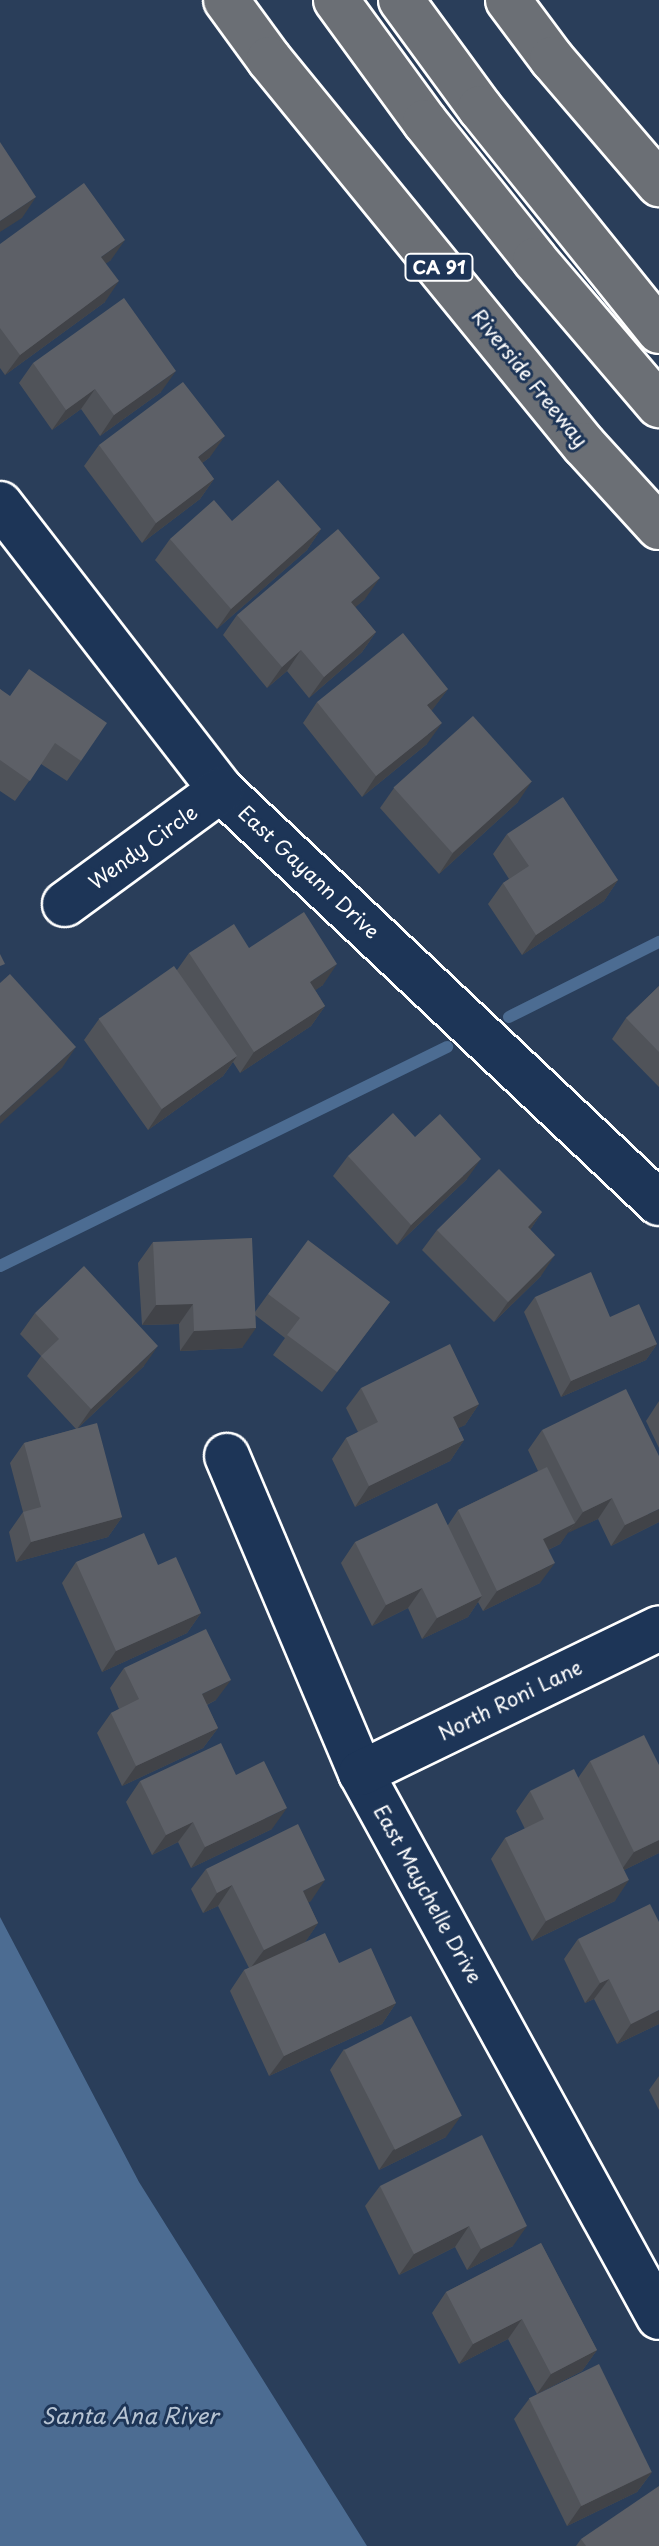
<!DOCTYPE html>
<style>
body{margin:0}
#map{position:relative;width:659px;height:2546px;overflow:hidden;background:#2a3e5a;font-family:"Playpen Sans",sans-serif}
div>[style]{position:absolute}
[style*='--x']{left:calc(var(--x)*1px);top:calc(var(--y)*1px);width:calc(var(--w)*1px);rotate:calc(var(--a)*1deg)}
.water>*{inset:0;background:#4c6c92}
.stream>*{height:12px;margin:-6px;padding:0 6px;transform-origin:6px;border-radius:6px;background:#4c6c92}
.roads{filter:drop-shadow(2px 0 #fff) drop-shadow(-2px 0 #fff) drop-shadow(0 2px #fff) drop-shadow(0 -2px #fff)}
.minor>*{height:44px;margin:-22px;padding:0 22px;transform-origin:22px;border-radius:22px;background:#1d3557}
.motorway>*{height:44px;margin:-22px;padding:0 22px;transform-origin:22px;border-radius:22px;background:#6b6f75}
.wall>*{inset:0;background:#505359}
.shaded-wall>*{inset:0;background:#414348}
.building>*{inset:0;background:#5d6067;transform-origin:0 0}
span{translate:-50% -50%;white-space:nowrap;text-align:center;line-height:1.15;-webkit-text-stroke:6px #1d3557;paint-order:stroke}
.shield-label span{padding:2px 6px;background:#1d3557;border:2px solid;border-radius:6px;-webkit-text-stroke-width:0}
.shield-label{font-size:18px;color:#fff;font-weight:700}
.street-label{font-size:20px;color:#fff}
.water-label{font-size:22px;color:#b7c4d3;font-style:italic}
</style>
<div id="map">
<div class="water">
<i style="clip-path:polygon(0 1917px,139px 2182px,367px 2546px,0 2546px)"></i>
</div>
<div class="stream">
<i style="--x:509;--y:1017;--w:168;--a:-26.6"></i>
<i style="--x:0;--y:1266;--w:498;--a:-26.1"></i>
</div>
<div class="roads">
<div class="minor">
<i style="--x:0;--y:504;--w:361;--a:52.3"></i>
<i style="--x:221;--y:790;--w:602;--a:43.32"></i>
<i style="--x:65;--y:904;--w:193;--a:-36.2"></i>
<i style="--x:227;--y:1456;--w:344;--a:67.1"></i>
<i style="--x:361;--y:1773;--w:620;--a:61.29"></i>
<i style="--x:361;--y:1773;--w:331;--a:-25.9"></i>
</div>
<div class="motorway">
<i style="--x:226;--y:0;--w:73;--a:53.9"></i>
<i style="--x:269;--y:59;--w:498;--a:50.8"></i>
<i style="--x:584;--y:445;--w:111;--a:47.6"></i>
<i style="--x:336;--y:0;--w:151;--a:53.9"></i>
<i style="--x:425;--y:122;--w:176;--a:51.4"></i>
<i style="--x:535;--y:260;--w:191;--a:49.5"></i>
<i style="--x:401;--y:0;--w:134;--a:53.8"></i>
<i style="--x:480;--y:108;--w:286;--a:51.2"></i>
<i style="--x:508;--y:0;--w:74;--a:53.3"></i>
<i style="--x:552;--y:59;--w:165;--a:49.4"></i>
</div>
</div>
<div class="wall">
<i style="clip-path:polygon(0 244px,111px 260px,106px 263px,105px 302px,5px 375px,0 368px)"></i>
<i style="clip-path:polygon(33px 363px,161px 392px,100px 436px,81px 409px,52px 430px,19px 383px)"></i>
<i style="clip-path:polygon(99px 445px,210px 457px,202px 463px,214px 479px,200px 499px,142px 543px,84px 466px)"></i>
<i style="clip-path:polygon(232px 521px,321px 529px,307px 550px,217px 629px,155px 560px,170px 539px)"></i>
<i style="clip-path:polygon(365px 599px,355px 607px,376px 632px,362px 652px,309px 698px,287px 671px,267px 688px,223px 635px,237px 615px)"></i>
<i style="clip-path:polygon(0 689px,81px 761px,67px 781px,41px 764px,15px 801px,0 791px)"></i>
<i style="clip-path:polygon(448px 689px,431px 711px,427px 744px,362px 797px,303px 723px,317px 702px)"></i>
<i style="clip-path:polygon(394px 788px,518px 802px,439px 874px,380px 808px)"></i>
<i style="clip-path:polygon(507px 834px,618px 880px,604px 901px,522px 955px,488px 904px,503px 883px,509px 879px,493px 854px)"></i>
<i style="clip-path:polygon(249px 948px,323px 985px,315px 990px,325px 1006px,311px 1026px,240px 1073px,233px 1062px,223px 1076px,148px 1130px,84px 1040px,99px 1019px,177px 970px,189px 953px)"></i>
<i style="clip-path:polygon(659px 986px,659px 1087px,612px 1039px,626px 1018px)"></i>
<i style="clip-path:polygon(415px 1137px,467px 1179px,397px 1245px,333px 1176px,348px 1156px)"></i>
<i style="clip-path:polygon(542px 1212px,530px 1230px,541px 1276px,494px 1322px,422px 1250px,437px 1230px)"></i>
<i style="clip-path:polygon(153px 1242px,255px 1312px,268px 1294px,390px 1302px,322px 1392px,273px 1355px,285px 1338px,255px 1315px,242px 1348px,180px 1351px,179px 1324px,142px 1325px,138px 1263px)"></i>
<i style="clip-path:polygon(535px 1297px,610px 1317px,657px 1344px,646px 1360px,561px 1397px,524px 1312px)"></i>
<i style="clip-path:polygon(35px 1313px,144px 1366px,78px 1428px,122px 1517px,108px 1537px,16px 1562px,9px 1532px,23px 1512px,10px 1463px,24px 1443px,76px 1429px,27px 1376px,41px 1356px,20px 1334px)"></i>
<i style="clip-path:polygon(361px 1388px,479px 1404px,465px 1425px,458px 1428px,464px 1440px,450px 1461px,355px 1507px,332px 1459px,346px 1438px,358px 1432px,346px 1408px)"></i>
<i style="clip-path:polygon(659px 1401px,659px 1448px,646px 1421px)"></i>
<i style="clip-path:polygon(542px 1430px,659px 1522px,611px 1546px,598px 1519px,568px 1532px,560px 1544px,548px 1550px,540px 1583px,483px 1611px,478px 1602px,468px 1617px,422px 1639px,408px 1608px,372px 1626px,341px 1563px,355px 1542px,448px 1525px,458px 1510px,538px 1471px,528px 1450px)"></i>
<i style="clip-path:polygon(76px 1562px,201px 1613px,187px 1633px,102px 1672px,62px 1583px)"></i>
<i style="clip-path:polygon(124px 1668px,216px 1700px,207px 1705px,218px 1728px,203px 1748px,122px 1786px,97px 1733px,111px 1713px,119px 1709px,110px 1688px)"></i>
<i style="clip-path:polygon(590px 1761px,659px 1765px,659px 1853px,624px 1870px,615px 1901px,532px 1941px,491px 1859px,505px 1838px,525px 1829px,516px 1811px,530px 1791px,578px 1778px)"></i>
<i style="clip-path:polygon(236px 1775px,272px 1829px,191px 1868px,178px 1842px,152px 1855px,126px 1802px,140px 1781px)"></i>
<i style="clip-path:polygon(206px 1869px,311px 1901px,308px 1902px,318px 1923px,305px 1942px,339px 1963px,396px 2003px,382px 2024px,269px 2076px,230px 1991px,244px 1970px,249px 1968px,218px 1906px,203px 1913px,191px 1889px)"></i>
<i style="clip-path:polygon(578px 1939px,659px 2024px,617px 2044px,594px 1999px,585px 2003px,564px 1959px)"></i>
<i style="clip-path:polygon(344px 2049px,446px 2137px,379px 2170px,330px 2070px)"></i>
<i style="clip-path:polygon(659px 2076px,659px 2110px,649px 2090px)"></i>
<i style="clip-path:polygon(380px 2186px,513px 2246px,467px 2270px,455px 2247px,399px 2275px,365px 2206px)"></i>
<i style="clip-path:polygon(541px 2243px,597px 2350px,582px 2371px,537px 2394px,508px 2339px,459px 2364px,432px 2313px,446px 2292px)"></i>
<i style="clip-path:polygon(529px 2399px,652px 2472px,637px 2492px,567px 2526px,514px 2419px)"></i>
<i style="clip-path:polygon(581px 2539px,659px 2546px,576px 2546px)"></i>
</div>
<div class="shaded-wall">
<i style="clip-path:polygon(36px 197px,22px 218px,0 232px,0 221px)"></i>
<i style="clip-path:polygon(125px 240px,111px 260px,87px 277px,101px 257px)"></i>
<i style="clip-path:polygon(119px 281px,105px 302px,5px 375px,20px 355px)"></i>
<i style="clip-path:polygon(176px 371px,161px 392px,100px 436px,114px 415px)"></i>
<i style="clip-path:polygon(95px 389px,81px 409px,52px 430px,66px 410px)"></i>
<i style="clip-path:polygon(225px 436px,210px 457px,183px 477px,198px 457px)"></i>
<i style="clip-path:polygon(214px 479px,200px 499px,142px 543px,156px 523px)"></i>
<i style="clip-path:polygon(321px 529px,307px 550px,217px 629px,231px 609px)"></i>
<i style="clip-path:polygon(380px 578px,365px 599px,337px 623px,351px 602px)"></i>
<i style="clip-path:polygon(376px 632px,362px 652px,309px 698px,324px 677px)"></i>
<i style="clip-path:polygon(301px 650px,287px 671px,267px 688px,282px 667px)"></i>
<i style="clip-path:polygon(448px 689px,433px 709px,412px 726px,427px 705px)"></i>
<i style="clip-path:polygon(442px 723px,427px 744px,362px 797px,376px 776px)"></i>
<i style="clip-path:polygon(532px 781px,518px 802px,439px 874px,453px 853px)"></i>
<i style="clip-path:polygon(618px 880px,604px 901px,522px 955px,536px 935px)"></i>
<i style="clip-path:polygon(337px 964px,323px 985px,296px 1003px,310px 982px)"></i>
<i style="clip-path:polygon(325px 1006px,311px 1026px,240px 1073px,254px 1052px)"></i>
<i style="clip-path:polygon(76px 1047px,62px 1068px,0 1124px,0 1116px)"></i>
<i style="clip-path:polygon(237px 1056px,223px 1076px,148px 1130px,162px 1109px)"></i>
<i style="clip-path:polygon(481px 1159px,467px 1179px,397px 1245px,411px 1225px)"></i>
<i style="clip-path:polygon(542px 1212px,528px 1233px,528px 1227px)"></i>
<i style="clip-path:polygon(555px 1255px,541px 1276px,494px 1322px,508px 1302px)"></i>
<i style="clip-path:polygon(193px 1304px,179px 1324px,142px 1325px,156px 1305px)"></i>
<i style="clip-path:polygon(256px 1328px,242px 1348px,180px 1351px,194px 1331px)"></i>
<i style="clip-path:polygon(657px 1344px,646px 1360px,561px 1397px,571px 1381px)"></i>
<i style="clip-path:polygon(158px 1346px,144px 1366px,77px 1429px,91px 1409px)"></i>
<i style="clip-path:polygon(479px 1404px,465px 1425px,438px 1438px,453px 1417px)"></i>
<i style="clip-path:polygon(464px 1440px,450px 1461px,355px 1507px,369px 1486px)"></i>
<i style="clip-path:polygon(612px 1498px,598px 1519px,568px 1533px,583px 1512px)"></i>
<i style="clip-path:polygon(659px 1509px,659px 1522px,611px 1546px,625px 1525px)"></i>
<i style="clip-path:polygon(122px 1517px,108px 1537px,16px 1562px,31px 1542px)"></i>
<i style="clip-path:polygon(575px 1523px,560px 1544px,529px 1559px,543px 1539px)"></i>
<i style="clip-path:polygon(555px 1563px,540px 1583px,483px 1611px,497px 1591px)"></i>
<i style="clip-path:polygon(422px 1588px,408px 1608px,372px 1626px,386px 1605px)"></i>
<i style="clip-path:polygon(482px 1596px,468px 1617px,422px 1639px,437px 1618px)"></i>
<i style="clip-path:polygon(201px 1613px,187px 1633px,102px 1672px,116px 1651px)"></i>
<i style="clip-path:polygon(231px 1680px,216px 1700px,188px 1714px,202px 1694px)"></i>
<i style="clip-path:polygon(218px 1728px,203px 1748px,122px 1786px,136px 1766px)"></i>
<i style="clip-path:polygon(287px 1808px,272px 1829px,191px 1868px,205px 1847px)"></i>
<i style="clip-path:polygon(193px 1822px,178px 1842px,152px 1855px,166px 1835px)"></i>
<i style="clip-path:polygon(659px 1840px,659px 1853px,620px 1872px,634px 1852px)"></i>
<i style="clip-path:polygon(325px 1880px,311px 1901px,288px 1912px,303px 1891px)"></i>
<i style="clip-path:polygon(629px 1880px,615px 1901px,532px 1941px,546px 1921px)"></i>
<i style="clip-path:polygon(232px 1885px,218px 1906px,203px 1913px,217px 1893px)"></i>
<i style="clip-path:polygon(318px 1923px,304px 1944px,249px 1970px,264px 1950px)"></i>
<i style="clip-path:polygon(609px 1979px,594px 1999px,585px 2003px,600px 1983px)"></i>
<i style="clip-path:polygon(396px 2003px,382px 2024px,269px 2076px,284px 2056px)"></i>
<i style="clip-path:polygon(659px 2010px,659px 2024px,617px 2044px,631px 2024px)"></i>
<i style="clip-path:polygon(461px 2116px,446px 2137px,379px 2170px,393px 2150px)"></i>
<i style="clip-path:polygon(469px 2226px,455px 2247px,399px 2275px,414px 2254px)"></i>
<i style="clip-path:polygon(527px 2226px,513px 2246px,467px 2270px,481px 2249px)"></i>
<i style="clip-path:polygon(522px 2319px,508px 2339px,459px 2364px,473px 2344px)"></i>
<i style="clip-path:polygon(597px 2350px,582px 2371px,537px 2394px,551px 2374px)"></i>
<i style="clip-path:polygon(652px 2472px,637px 2492px,567px 2526px,581px 2506px)"></i>
</div>
<div class="building">
<i style="clip-path:polygon(0 142px,36px 197px,0 221px)"></i>
<i style="clip-path:polygon(84px 183px,125px 240px,101px 257px,119px 281px,20px 355px,0 328px,0 244px)"></i>
<i style="clip-path:polygon(124px 298px,176px 371px,114px 415px,95px 389px,66px 410px,33px 363px)"></i>
<i style="clip-path:polygon(183px 382px,225px 436px,198px 457px,214px 479px,156px 523px,99px 445px)"></i>
<i style="clip-path:polygon(278px 480px,321px 529px,231px 609px,170px 539px,214px 500px,232px 521px)"></i>
<i style="clip-path:polygon(338px 529px,380px 578px,351px 602px,376px 632px,324px 677px,301px 650px,282px 667px,237px 615px)"></i>
<i style="clip-path:polygon(403px 633px,448px 689px,427px 705px,442px 723px,376px 776px,317px 702px)"></i>
<i style="clip-path:polygon(29px 669px,107px 723px,81px 761px,55px 743px,30px 781px,0 760px,0 689px,10px 696px)"></i>
<i style="left:473px;top:716px;width:88px;height:107px;rotate:48deg"></i>
<i style="clip-path:polygon(563px 797px,618px 880px,536px 935px,503px 883px,529px 866px,507px 834px)"></i>
<i style="clip-path:polygon(304px 912px,337px 964px,310px 982px,325px 1006px,254px 1052px,189px 953px,234px 924px,249px 948px)"></i>
<i style="clip-path:polygon(0 954px,5px 964px,0 966px)"></i>
<i style="left:174px;top:966px;width:110px;height:92px;rotate:55deg"></i>
<i style="clip-path:polygon(10px 974px,76px 1047px,0 1116px,0 983px)"></i>
<i style="clip-path:polygon(659px 986px,659px 1052px,626px 1018px)"></i>
<i style="clip-path:polygon(393px 1113px,415px 1137px,440px 1114px,481px 1159px,411px 1225px,348px 1156px)"></i>
<i style="clip-path:polygon(499px 1169px,542px 1212px,528px 1227px,555px 1255px,508px 1302px,437px 1230px)"></i>
<i style="clip-path:polygon(252px 1238px,256px 1328px,194px 1331px,193px 1304px,156px 1305px,153px 1242px)"></i>
<i style="clip-path:polygon(308px 1240px,390px 1302px,337px 1372px,287px 1335px,300px 1318px,268px 1294px)"></i>
<i style="clip-path:polygon(84px 1266px,158px 1346px,91px 1409px,41px 1356px,59px 1339px,35px 1313px)"></i>
<i style="clip-path:polygon(591px 1272px,610px 1317px,639px 1304px,657px 1344px,571px 1381px,535px 1297px)"></i>
<i style="clip-path:polygon(450px 1344px,479px 1404px,453px 1417px,464px 1440px,369px 1486px,346px 1438px,378px 1422px,361px 1388px)"></i>
<i style="clip-path:polygon(626px 1389px,659px 1456px,659px 1509px,625px 1525px,612px 1498px,583px 1512px,542px 1430px)"></i>
<i style="clip-path:polygon(97px 1423px,122px 1517px,31px 1542px,23px 1512px,41px 1507px,24px 1443px)"></i>
<i style="clip-path:polygon(547px 1467px,575px 1523px,543px 1539px,555px 1563px,497px 1591px,458px 1510px)"></i>
<i style="clip-path:polygon(437px 1503px,482px 1596px,437px 1618px,422px 1588px,386px 1605px,355px 1542px)"></i>
<i style="clip-path:polygon(144px 1533px,158px 1565px,176px 1557px,201px 1613px,116px 1651px,76px 1562px)"></i>
<i style="clip-path:polygon(206px 1629px,231px 1680px,202px 1694px,218px 1728px,136px 1766px,111px 1713px,139px 1699px,124px 1668px)"></i>
<i style="clip-path:polygon(644px 1735px,659px 1765px,659px 1840px,634px 1852px,590px 1761px)"></i>
<i style="clip-path:polygon(221px 1743px,236px 1775px,264px 1761px,287px 1808px,205px 1847px,193px 1822px,166px 1835px,140px 1781px)"></i>
<i style="clip-path:polygon(574px 1769px,629px 1880px,546px 1921px,505px 1838px,544px 1819px,530px 1791px)"></i>
<i style="clip-path:polygon(298px 1824px,325px 1880px,303px 1891px,318px 1923px,264px 1950px,232px 1885px,217px 1893px,206px 1869px)"></i>
<i style="clip-path:polygon(650px 1904px,659px 1922px,659px 2010px,631px 2024px,609px 1979px,600px 1983px,578px 1939px)"></i>
<i style="clip-path:polygon(325px 1933px,339px 1963px,371px 1948px,396px 2003px,284px 2056px,244px 1970px)"></i>
<i style="left:411px;top:2016px;width:112px;height:75px;rotate:63deg"></i>
<i style="clip-path:polygon(482px 2135px,527px 2226px,481px 2249px,469px 2226px,414px 2254px,380px 2186px)"></i>
<i style="clip-path:polygon(541px 2243px,597px 2350px,551px 2374px,522px 2319px,473px 2344px,446px 2292px)"></i>
<i style="left:599px;top:2364px;width:120px;height:78px;rotate:64deg"></i>
<i style="clip-path:polygon(659px 2486px,659px 2546px,586px 2546px,581px 2539px)"></i>
</div>
<div class="shield-label">
<span style="left:439px;top:267px">CA 91</span>
</div>
<div class="street-label">
<span style="left:530px;top:378px;rotate:51deg">Riverside Freeway</span>
<span style="left:143px;top:847px;rotate:-36deg">Wendy Circle</span>
<span style="left:309px;top:872px;rotate:43deg">East Gayann Drive</span>
<span style="left:510px;top:1700px;rotate:-26deg">North Roni Lane</span>
<span style="left:428px;top:1894px;rotate:61deg">East Maychelle Drive</span>
</div>
<div class="water-label">
<span style="left:130px;top:2415px">Santa Ana River</span>
</div>
</div>
